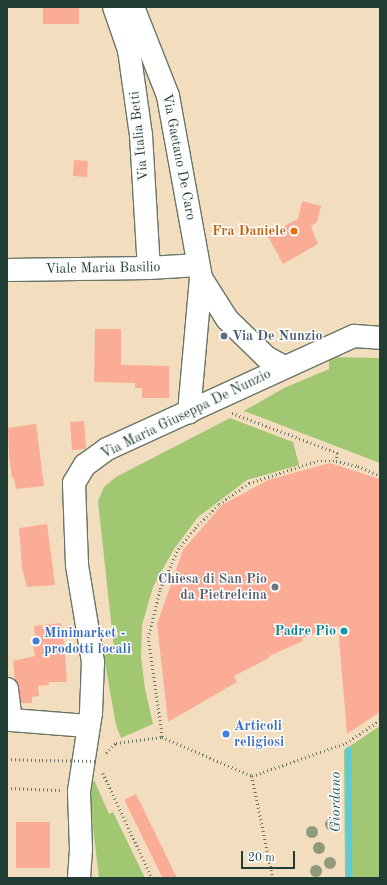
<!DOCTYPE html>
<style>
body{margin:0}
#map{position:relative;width:387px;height:885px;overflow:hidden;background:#f2debf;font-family:"Old Standard TT",serif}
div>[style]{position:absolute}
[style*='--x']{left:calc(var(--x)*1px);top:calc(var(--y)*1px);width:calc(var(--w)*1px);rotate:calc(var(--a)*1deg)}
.green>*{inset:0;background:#a1c772}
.stream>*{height:5.5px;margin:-2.75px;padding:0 2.75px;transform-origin:2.75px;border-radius:2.75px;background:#5ecad6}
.building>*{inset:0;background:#faac96;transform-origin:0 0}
.path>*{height:2.5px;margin-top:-1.25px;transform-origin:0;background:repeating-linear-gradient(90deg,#697565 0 1px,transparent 0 4px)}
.roads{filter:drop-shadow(1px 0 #697565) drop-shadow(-1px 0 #697565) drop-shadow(0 1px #697565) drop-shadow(0 -1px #697565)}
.minor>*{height:22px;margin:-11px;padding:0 11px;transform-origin:11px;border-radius:11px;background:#fff}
.path-bridge>*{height:2.5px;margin-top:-1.25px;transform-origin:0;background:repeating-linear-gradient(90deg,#697565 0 1px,transparent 0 4px)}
.trees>*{width:12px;height:12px;margin:-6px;border-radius:50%;background:#90997b}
.dots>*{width:11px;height:11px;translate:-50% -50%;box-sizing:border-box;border:2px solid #fff;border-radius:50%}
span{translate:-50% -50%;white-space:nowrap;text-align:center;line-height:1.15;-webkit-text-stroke:3px #fff;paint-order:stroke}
.street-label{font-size:14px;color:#1f3d34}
.food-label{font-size:14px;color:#c56008;font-weight:700}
.right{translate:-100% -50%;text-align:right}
.service-label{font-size:14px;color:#4e5e75;font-weight:700}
.left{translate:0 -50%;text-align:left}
.worship-label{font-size:14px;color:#5b616d;font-weight:700}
.culture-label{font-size:14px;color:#0d838f;font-weight:700}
.shop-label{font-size:14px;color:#366cbe;font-weight:700}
.water-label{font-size:15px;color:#2f605c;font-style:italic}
.frame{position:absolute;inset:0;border:8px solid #1f3d34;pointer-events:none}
.scale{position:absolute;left:241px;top:851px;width:54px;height:18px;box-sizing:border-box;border:2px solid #1f3d34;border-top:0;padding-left:5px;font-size:12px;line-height:14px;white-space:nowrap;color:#1f3d34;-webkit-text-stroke:3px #fff;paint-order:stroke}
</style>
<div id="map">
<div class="green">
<i style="clip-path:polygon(329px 357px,380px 358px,380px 463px,244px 411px,284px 388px,329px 369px)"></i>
<i style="clip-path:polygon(230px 418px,293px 442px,299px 465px,247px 480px,198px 517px,174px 549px,153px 587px,142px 625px,141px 657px,145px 689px,153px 724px,121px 738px,116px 725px,103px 652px,114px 649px,98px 501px,104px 487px,116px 477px)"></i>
<i style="clip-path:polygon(380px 726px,380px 878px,345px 878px,344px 750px)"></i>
<i style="clip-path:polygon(94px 780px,109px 814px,113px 812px,145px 878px,99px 878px,89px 792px)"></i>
</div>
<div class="stream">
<i style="--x:349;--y:750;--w:128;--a:89.6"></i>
</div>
<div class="building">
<i style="left:43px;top:7px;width:36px;height:17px"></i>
<i style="left:74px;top:160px;width:14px;height:16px;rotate:4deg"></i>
<i style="clip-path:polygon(302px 201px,321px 206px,317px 222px,311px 226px,318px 244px,283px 264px,267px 235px,298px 219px)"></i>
<i style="clip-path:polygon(95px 329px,121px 329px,121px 365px,169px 366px,169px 398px,142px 398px,142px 388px,135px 388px,135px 383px,94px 382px)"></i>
<i style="left:84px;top:421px;width:28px;height:14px;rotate:86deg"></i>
<i style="clip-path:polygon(36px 424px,44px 486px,16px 489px,14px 478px,12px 478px,9px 456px,8px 428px)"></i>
<i style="clip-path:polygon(330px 463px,380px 479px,380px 712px,347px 734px,338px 626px,302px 638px,303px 641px,269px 656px,269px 658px,234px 676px,237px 682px,168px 722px,157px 624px,183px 550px,222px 505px,268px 480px)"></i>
<i style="clip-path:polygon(47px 524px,55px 585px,27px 587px,22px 568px,19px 528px)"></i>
<i style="clip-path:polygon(61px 623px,65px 649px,61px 653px,65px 655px,67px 682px,49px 682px,49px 685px,38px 686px,39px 696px,32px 697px,32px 703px,21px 703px,19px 687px,15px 680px,13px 661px,35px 656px,32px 638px,35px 638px,34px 626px)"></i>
<i style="left:136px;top:794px;width:93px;height:13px;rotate:64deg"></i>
<i style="left:50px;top:822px;width:46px;height:34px;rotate:90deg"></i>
</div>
<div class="path">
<i style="--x:232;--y:413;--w:113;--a:20.7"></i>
<i style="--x:338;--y:453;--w:8;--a:104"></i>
<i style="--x:162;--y:737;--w:100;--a:-98"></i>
<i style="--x:148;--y:638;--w:50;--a:-76.2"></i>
<i style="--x:160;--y:589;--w:44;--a:-65.8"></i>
<i style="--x:178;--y:549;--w:27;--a:-51"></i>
<i style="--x:195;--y:528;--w:34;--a:-45"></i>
<i style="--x:219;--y:504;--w:37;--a:-35"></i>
<i style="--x:249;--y:483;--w:71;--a:-17.9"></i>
<i style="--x:317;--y:461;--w:19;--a:0"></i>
<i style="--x:336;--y:461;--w:23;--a:13"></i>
<i style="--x:358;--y:466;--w:24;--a:24"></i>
<i style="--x:106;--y:753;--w:14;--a:-45"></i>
<i style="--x:116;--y:743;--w:46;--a:-7.4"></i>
<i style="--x:162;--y:737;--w:98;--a:23.4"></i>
<i style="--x:252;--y:776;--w:100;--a:-19.3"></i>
<i style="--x:346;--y:743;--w:41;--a:-34.1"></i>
<i style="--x:7;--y:759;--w:35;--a:2"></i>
<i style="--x:103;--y:773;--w:116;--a:65"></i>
<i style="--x:252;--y:776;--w:104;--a:78.4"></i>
<i style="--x:7;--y:788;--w:53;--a:2.2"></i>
</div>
<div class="roads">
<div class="minor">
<i style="--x:114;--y:7;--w:46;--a:70.8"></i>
<i style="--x:129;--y:50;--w:86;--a:82"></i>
<i style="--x:141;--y:135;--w:133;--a:86.6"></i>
<i style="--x:133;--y:7;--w:96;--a:68.5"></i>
<i style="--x:168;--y:96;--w:185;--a:79.7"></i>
<i style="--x:201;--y:278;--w:135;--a:95.1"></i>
<i style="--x:7;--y:270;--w:142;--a:-0.8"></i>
<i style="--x:149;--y:268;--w:49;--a:-3.5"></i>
<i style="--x:201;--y:278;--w:49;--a:57.6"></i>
<i style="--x:227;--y:319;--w:54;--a:44.3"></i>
<i style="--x:266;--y:357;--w:21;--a:29"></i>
<i style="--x:7;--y:689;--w:31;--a:83"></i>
<i style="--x:11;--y:720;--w:77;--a:4.5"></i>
<i style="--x:79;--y:878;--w:29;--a:-86"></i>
<i style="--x:81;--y:849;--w:58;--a:-92"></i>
<i style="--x:79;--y:791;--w:79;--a:-81.3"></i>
<i style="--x:91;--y:713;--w:51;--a:-87.8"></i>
<i style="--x:93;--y:662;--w:98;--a:-99.4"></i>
<i style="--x:77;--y:565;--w:82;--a:-92.1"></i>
<i style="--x:74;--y:483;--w:21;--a:-59"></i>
<i style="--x:85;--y:465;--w:27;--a:-36"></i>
<i style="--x:107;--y:449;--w:272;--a:-24.6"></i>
<i style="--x:354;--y:336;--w:26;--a:4"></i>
</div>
</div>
<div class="path-bridge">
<i style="--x:42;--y:760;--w:55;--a:1"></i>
</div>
<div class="trees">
<i style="left:331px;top:824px"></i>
<i style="left:312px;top:832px"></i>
<i style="left:319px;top:848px"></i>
<i style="left:330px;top:863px"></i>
<i style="left:316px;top:871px"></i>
</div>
<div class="dots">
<i style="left:294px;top:231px;background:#e8710a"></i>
<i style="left:224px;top:336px;background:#5c6f8a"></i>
<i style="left:275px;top:587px;background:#6b7280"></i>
<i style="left:344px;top:631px;background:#0f9aa8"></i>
<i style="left:36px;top:641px;background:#3f7fe0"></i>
<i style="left:226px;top:734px;background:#3f7fe0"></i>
</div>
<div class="street-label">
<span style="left:139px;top:136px;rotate:-96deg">Via Italia Betti</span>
<span style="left:179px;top:157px;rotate:79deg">Via Gaetano De Caro</span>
<span style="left:103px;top:268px;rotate:-1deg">Viale Maria Basilio</span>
<span style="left:186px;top:414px;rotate:-26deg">Via Maria Giuseppa De Nunzio</span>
</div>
<div class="food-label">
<span class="right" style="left:286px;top:231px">Fra Daniele</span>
</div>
<div class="service-label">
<span class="left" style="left:232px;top:336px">Via De Nunzio</span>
</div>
<div class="worship-label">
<span class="right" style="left:267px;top:587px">Chiesa di San Pio<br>da Pietrelcina</span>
</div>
<div class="culture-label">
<span class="right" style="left:336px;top:631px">Padre Pio</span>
</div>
<div class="shop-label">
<span class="left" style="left:44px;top:641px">Minimarket -<br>prodotti locali</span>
<span class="left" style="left:234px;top:734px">Articoli<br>religiosi</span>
</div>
<div class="water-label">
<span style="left:337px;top:802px;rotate:-90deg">Giordano</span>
</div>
<div class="frame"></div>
<div class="scale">20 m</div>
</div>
